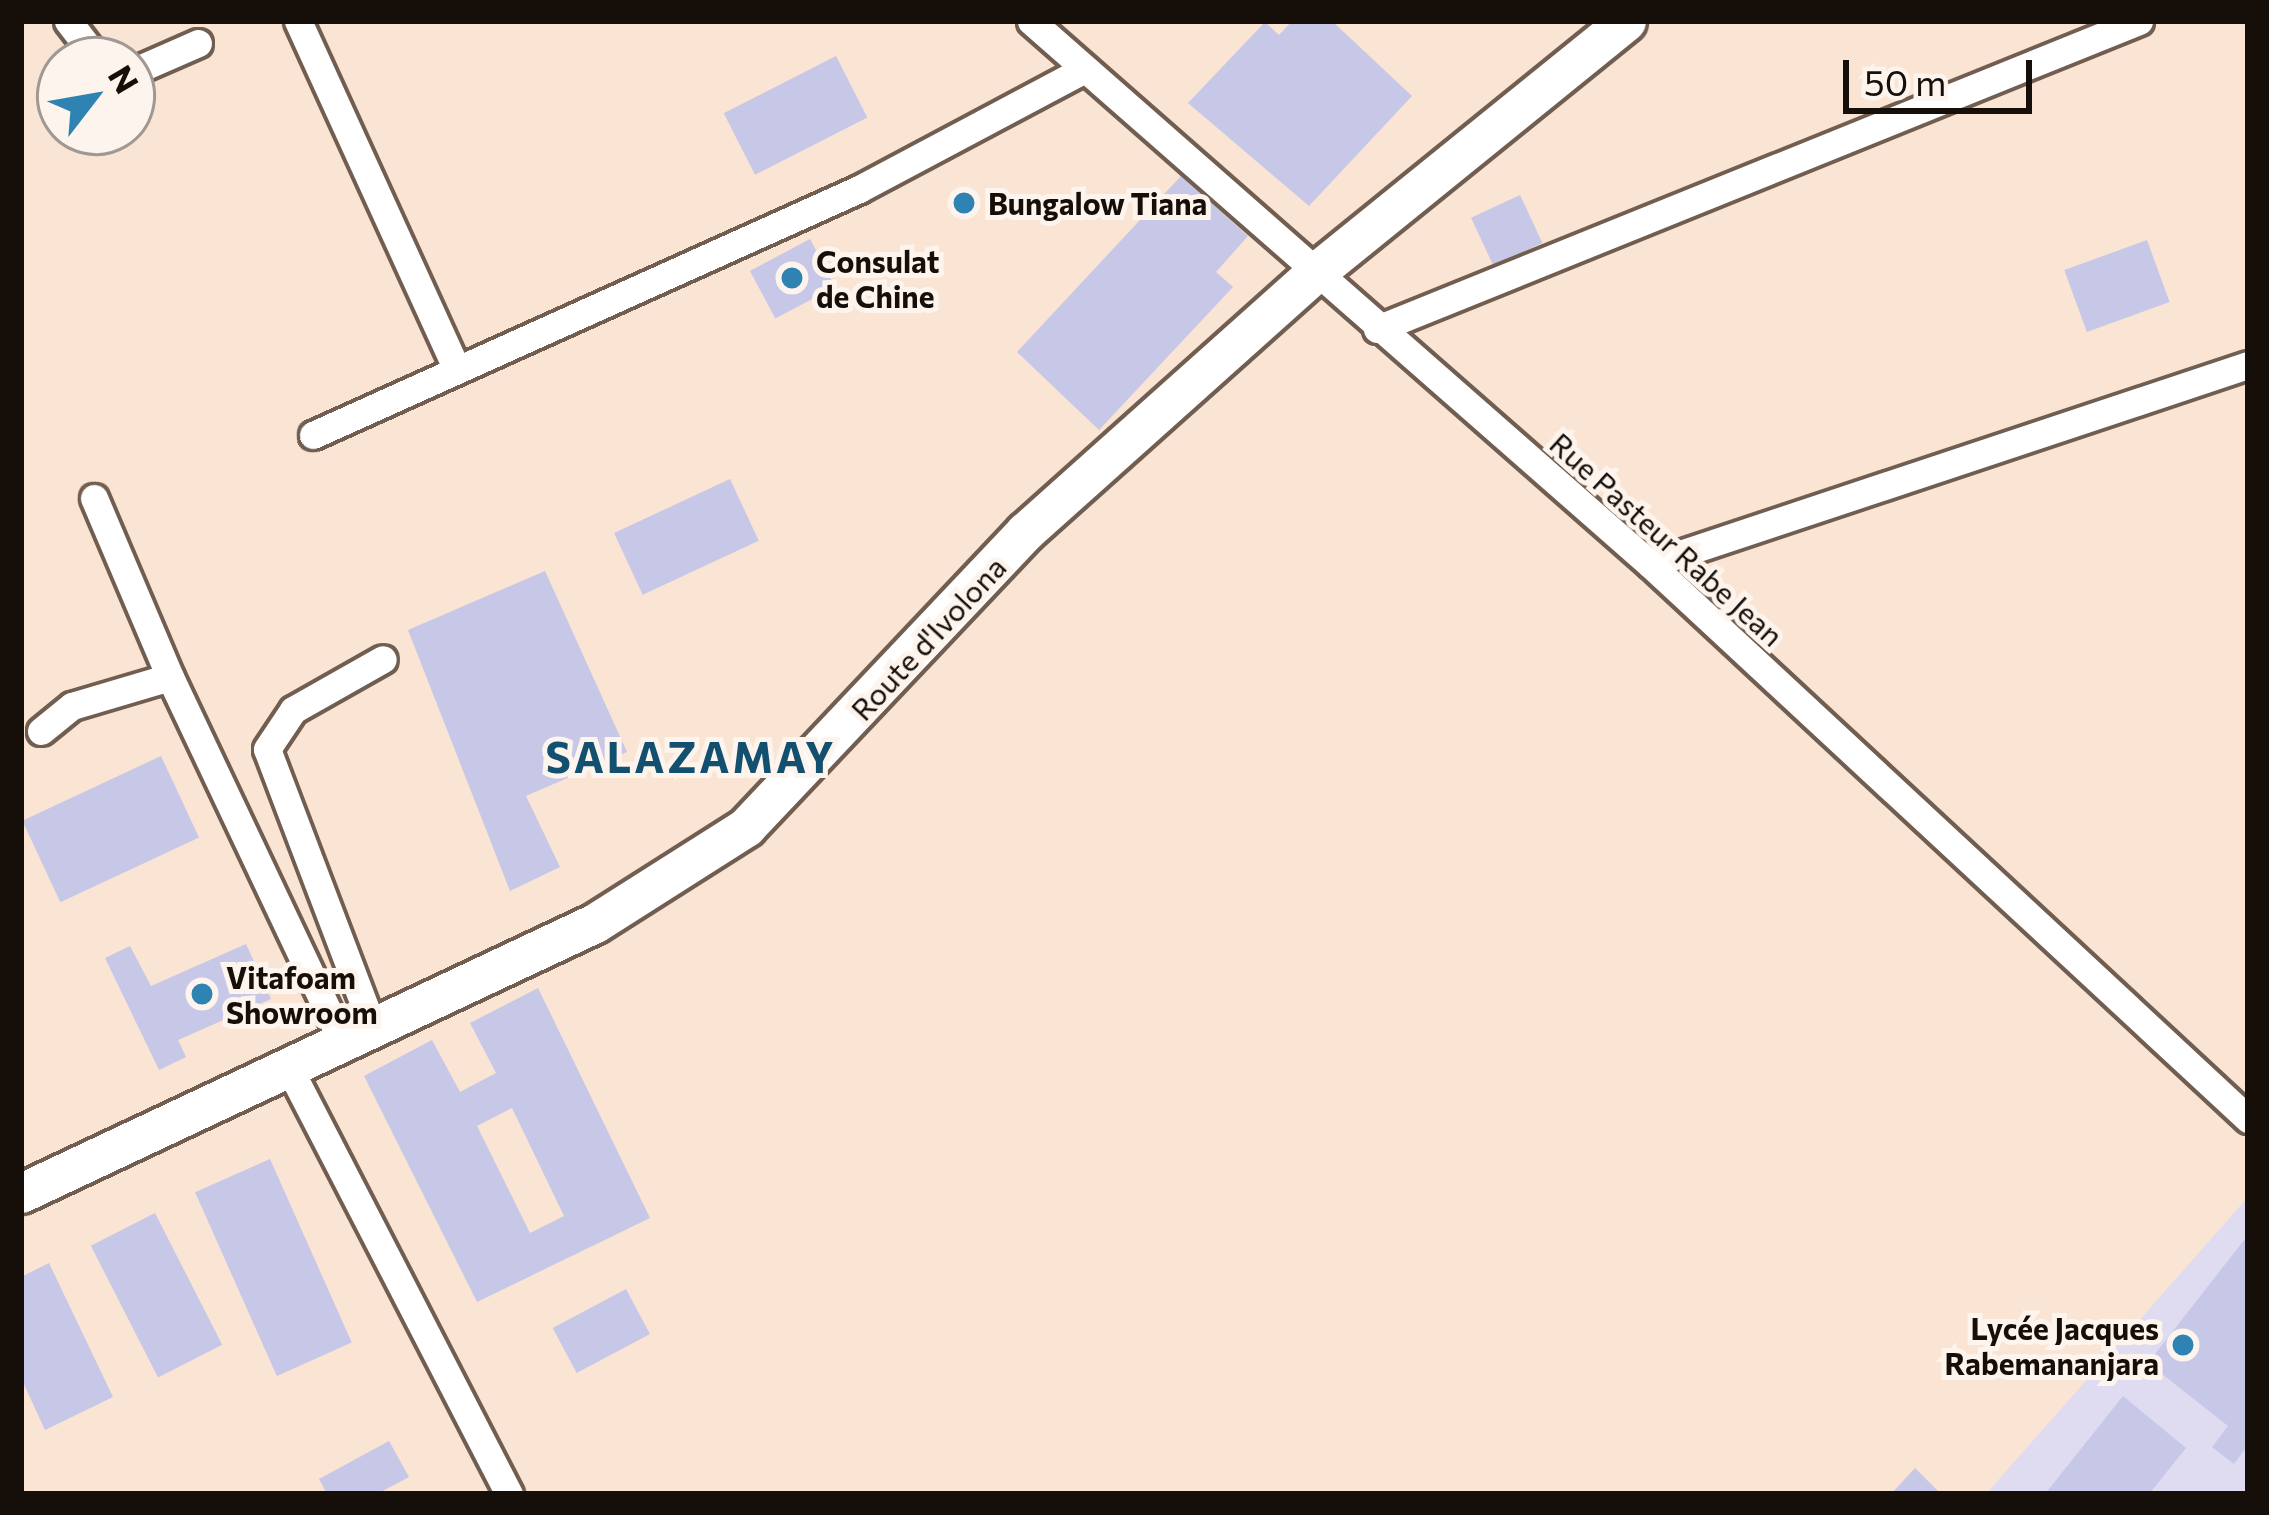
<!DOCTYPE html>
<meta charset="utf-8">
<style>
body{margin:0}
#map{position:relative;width:2269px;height:1515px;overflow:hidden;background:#fae4d4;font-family:Commissioner,sans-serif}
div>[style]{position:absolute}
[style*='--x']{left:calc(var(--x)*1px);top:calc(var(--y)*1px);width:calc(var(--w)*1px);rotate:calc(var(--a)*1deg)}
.education>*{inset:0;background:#dfdbf1}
.building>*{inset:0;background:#c7c7e8;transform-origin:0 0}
.roads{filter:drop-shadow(3px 0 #715e50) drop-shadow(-3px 0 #715e50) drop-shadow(0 3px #715e50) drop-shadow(0 -3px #715e50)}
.minor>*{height:27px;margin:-13.5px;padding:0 13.5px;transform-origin:13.5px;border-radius:13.5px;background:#fff}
.secondary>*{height:39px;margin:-19.5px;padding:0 19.5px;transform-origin:19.5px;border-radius:19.5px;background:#fff}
.dots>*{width:33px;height:33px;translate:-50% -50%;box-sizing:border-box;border:6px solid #fdf4ed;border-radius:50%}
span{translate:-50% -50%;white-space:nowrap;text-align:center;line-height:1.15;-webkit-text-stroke:10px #fdf4ed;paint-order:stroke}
.poi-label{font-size:30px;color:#150e09;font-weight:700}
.left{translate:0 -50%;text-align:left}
.right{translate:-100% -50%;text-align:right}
.street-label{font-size:30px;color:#150e09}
.district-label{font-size:42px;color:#134f6f;font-weight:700;letter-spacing:3px}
.frame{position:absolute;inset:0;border:24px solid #150e09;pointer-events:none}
.north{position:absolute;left:36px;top:36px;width:120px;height:120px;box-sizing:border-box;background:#fdf4ed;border:3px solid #a09892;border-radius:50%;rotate:59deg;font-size:33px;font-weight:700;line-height:48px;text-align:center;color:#150e09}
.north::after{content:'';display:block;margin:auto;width:42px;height:54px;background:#2f83b3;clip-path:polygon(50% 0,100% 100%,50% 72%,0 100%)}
.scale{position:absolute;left:1843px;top:60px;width:189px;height:54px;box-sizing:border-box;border:6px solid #150e09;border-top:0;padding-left:15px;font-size:36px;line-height:42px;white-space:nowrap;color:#150e09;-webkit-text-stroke:9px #fdf4ed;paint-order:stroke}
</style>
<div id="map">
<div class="education">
<i style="clip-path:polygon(2248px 1197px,2248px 1494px,1986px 1494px)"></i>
</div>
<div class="building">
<i style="clip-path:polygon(1292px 21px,1332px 21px,1412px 96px,1309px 206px,1188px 103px,1265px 22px,1279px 35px)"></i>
<i style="left:836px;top:56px;width:69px;height:126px;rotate:63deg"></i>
<i style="clip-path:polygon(1181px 176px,1248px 236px,1216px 272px,1233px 287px,1099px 430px,1017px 352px)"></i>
<i style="left:1520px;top:195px;width:53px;height:54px;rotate:65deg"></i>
<i style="left:810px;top:239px;width:54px;height:68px;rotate:62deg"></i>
<i style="left:2147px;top:240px;width:66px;height:88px;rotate:70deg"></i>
<i style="left:730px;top:479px;width:68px;height:128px;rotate:65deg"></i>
<i style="clip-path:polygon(545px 571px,627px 752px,526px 796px,560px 867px,510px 891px,408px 630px)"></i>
<i style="left:161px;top:756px;width:90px;height:153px;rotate:65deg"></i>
<i style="clip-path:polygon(246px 944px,271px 999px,178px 1040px,186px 1057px,159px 1070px,105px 958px,130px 946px,151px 986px)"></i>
<i style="clip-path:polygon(evenodd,538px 988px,650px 1218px,477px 1302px,364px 1076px,432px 1040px,460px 1092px,496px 1073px,470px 1023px,538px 988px,512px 1108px,564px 1216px,530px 1233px,477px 1126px,512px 1108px)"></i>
<i style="left:270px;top:1159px;width:201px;height:82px;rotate:66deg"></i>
<i style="left:155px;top:1213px;width:148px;height:72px;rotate:63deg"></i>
<i style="clip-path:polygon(2248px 1235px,2248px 1445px,2234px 1464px,2212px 1447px,2228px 1426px,2148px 1363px)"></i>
<i style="clip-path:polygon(49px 1263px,113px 1397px,45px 1430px,21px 1378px,21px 1277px)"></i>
<i style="left:626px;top:1289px;width:51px;height:83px;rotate:62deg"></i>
<i style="clip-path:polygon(2123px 1396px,2186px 1448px,2149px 1494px,2045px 1494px)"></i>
<i style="clip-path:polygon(389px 1441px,409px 1477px,377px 1494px,327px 1494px,319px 1479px)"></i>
<i style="clip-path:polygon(1915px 1468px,1941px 1494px,1891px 1494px)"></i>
</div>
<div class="roads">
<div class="minor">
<i style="--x:68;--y:21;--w:49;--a:52.4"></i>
<i style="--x:298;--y:21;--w:376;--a:65.5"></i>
<i style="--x:1031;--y:21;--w:823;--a:41.26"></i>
<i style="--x:1650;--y:564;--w:816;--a:42.86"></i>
<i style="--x:132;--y:72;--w:72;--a:-23.7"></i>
<i style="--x:1377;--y:329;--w:822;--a:-22.01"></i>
<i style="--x:313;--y:435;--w:599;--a:-24.25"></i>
<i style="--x:859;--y:189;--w:256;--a:-28"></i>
<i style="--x:94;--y:498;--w:194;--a:67"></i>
<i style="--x:1650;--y:564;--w:630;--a:-18.41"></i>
<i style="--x:41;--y:731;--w:40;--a:-39"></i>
<i style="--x:72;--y:706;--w:102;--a:-16.5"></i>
<i style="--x:170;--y:677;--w:398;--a:64.7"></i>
<i style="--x:373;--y:1028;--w:298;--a:-110.8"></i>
<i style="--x:267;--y:749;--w:47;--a:-56.3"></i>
<i style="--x:293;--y:710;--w:103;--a:-29.5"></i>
<i style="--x:288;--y:1066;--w:482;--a:62.7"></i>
</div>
<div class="secondary">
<i style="--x:21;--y:1193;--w:634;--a:-25.19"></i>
<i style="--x:595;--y:923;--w:179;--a:-32.4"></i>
<i style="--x:746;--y:827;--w:406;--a:-46.6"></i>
<i style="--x:1025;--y:532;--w:389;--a:-41.8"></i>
<i style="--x:1315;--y:273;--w:400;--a:-39"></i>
</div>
</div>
<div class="dots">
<i style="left:964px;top:203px;background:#2f83b3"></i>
<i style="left:792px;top:278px;background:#2f83b3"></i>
<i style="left:202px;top:994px;background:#2f83b3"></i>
<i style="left:2183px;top:1345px;background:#2f83b3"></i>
</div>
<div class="poi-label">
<span class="left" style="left:988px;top:203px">Bungalow Tiana</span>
<span class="left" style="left:816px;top:278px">Consulat<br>de Chine</span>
<span class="left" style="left:226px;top:994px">Vitafoam<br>Showroom</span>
<span class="right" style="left:2159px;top:1345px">Lycée Jacques<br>Rabemananjara</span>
</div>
<div class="street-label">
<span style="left:1667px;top:539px;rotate:42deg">Rue Pasteur Rabe Jean</span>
<span style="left:928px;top:638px;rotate:-47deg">Route d'Ivolona</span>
</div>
<div class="district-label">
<span style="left:691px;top:756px">SALAZAMAY</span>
</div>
<div class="frame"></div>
<div class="north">N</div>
<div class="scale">50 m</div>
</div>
